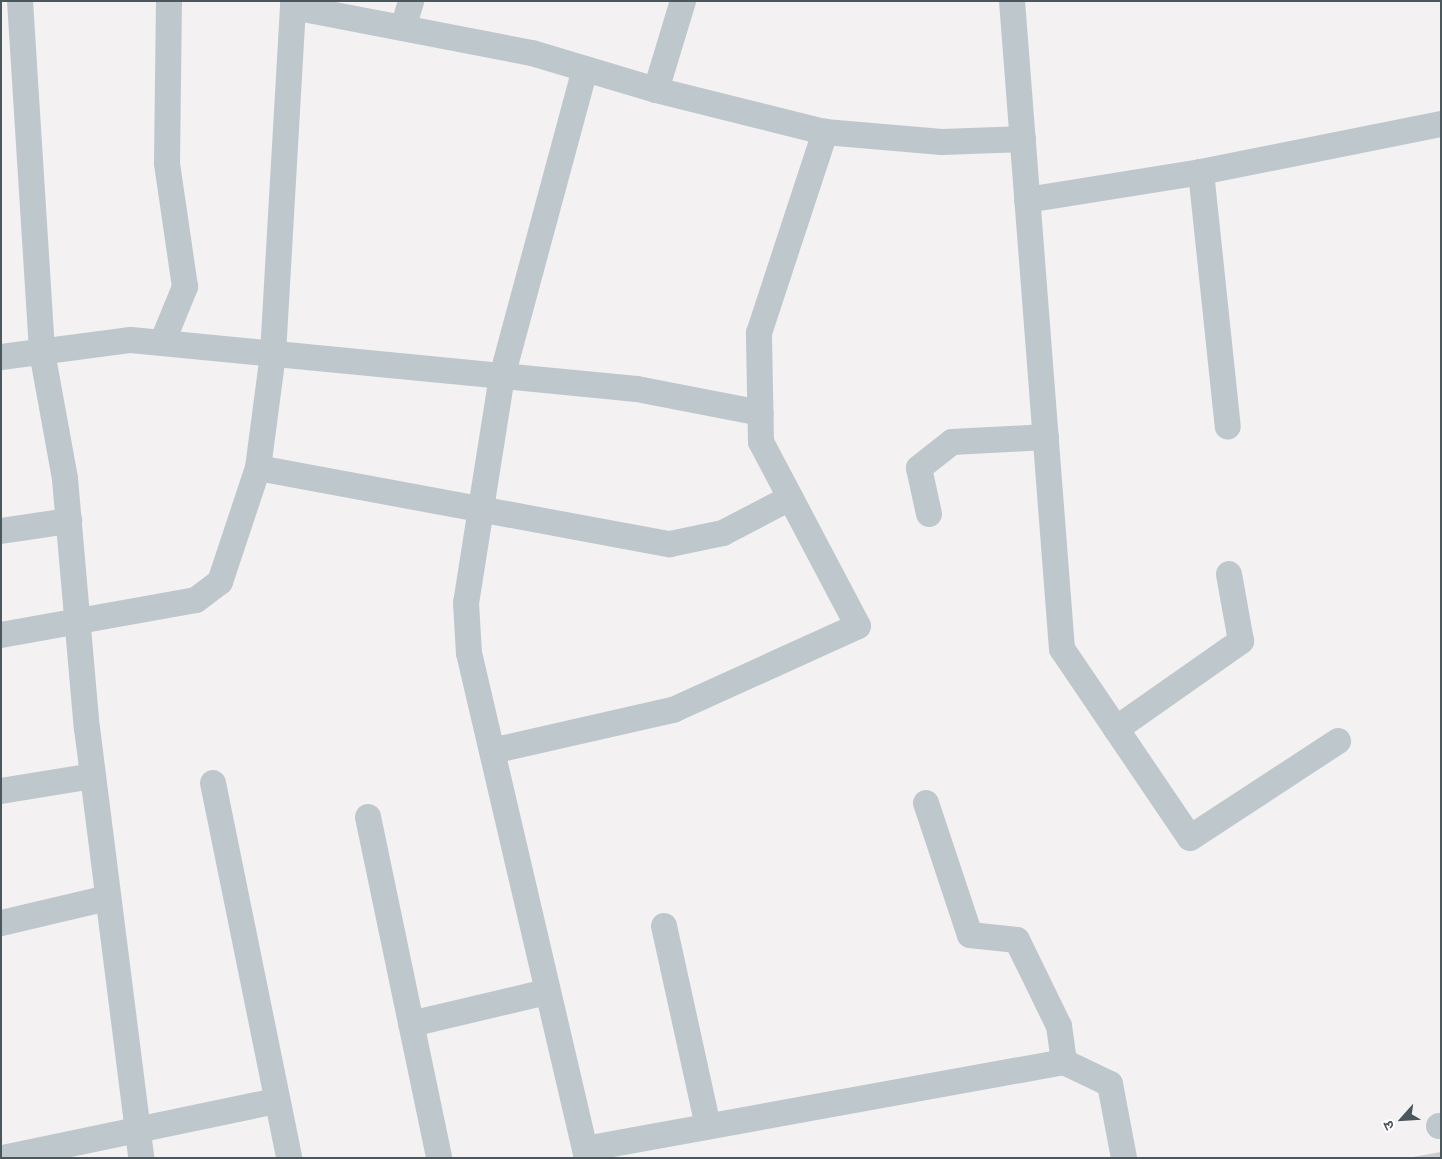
<!DOCTYPE html>
<meta charset="utf-8">
<style>
body{margin:0}
#map{position:relative;width:1442px;height:1159px;overflow:hidden;background:#f3f1f1;font-family:"DM Sans","Noto Sans Devanagari",sans-serif}
div>[style]{position:absolute}
[style*='--x']{left:calc(var(--x)*1px);top:calc(var(--y)*1px);width:calc(var(--w)*1px);rotate:calc(var(--a)*1deg)}
.building>*{inset:0;background:#cbcfd2}
.street>*{height:26px;margin:-13px;padding:0 13px;transform-origin:13px;border-radius:13px;background:#bec7cc}
span{translate:-50% -50%;white-space:nowrap;text-align:center;line-height:1.15;-webkit-text-stroke:5px #fff;paint-order:stroke}
.frame{position:absolute;inset:0;border:2px solid #4a575c;pointer-events:none}
.north{position:absolute;left:1377px;top:1094px;width:50px;height:50px;-webkit-text-stroke:4px #fff;paint-order:stroke;rotate:244deg;font-size:14px;font-weight:700;line-height:20px;text-align:center;color:#4a575c}
.north::after{content:'';display:block;margin:auto;width:18px;height:22px;background:#4a575c;clip-path:polygon(50% 0,100% 100%,50% 72%,0 100%)}
</style>
<div id="map">
<div class="building">
<i style="clip-path:polygon(1441px 1152px,1441px 1158px,1413px 1158px,1413px 1157px)"></i>
</div>
<div class="street">
<i style="--x:20;--y:1;--w:352;--a:86.4"></i>
<i style="--x:42;--y:352;--w:129;--a:79.7"></i>
<i style="--x:65;--y:479;--w:250;--a:85"></i>
<i style="--x:87;--y:728;--w:433;--a:82.8"></i>
<i style="--x:293;--y:1;--w:6;--a:90"></i>
<i style="--x:293;--y:7;--w:243;--a:10.9"></i>
<i style="--x:532;--y:53;--w:129;--a:16.6"></i>
<i style="--x:656;--y:90;--w:174;--a:14"></i>
<i style="--x:825;--y:132;--w:117;--a:4.9"></i>
<i style="--x:942;--y:142;--w:81;--a:-2.1"></i>
<i style="--x:1012;--y:1;--w:650;--a:85.59"></i>
<i style="--x:1062;--y:649;--w:228;--a:55.9"></i>
<i style="--x:1190;--y:838;--w:177;--a:-33.2"></i>
<i style="--x:403;--y:28;--w:28;--a:-73"></i>
<i style="--x:585;--y:69;--w:318;--a:105.1"></i>
<i style="--x:502;--y:376;--w:230;--a:99"></i>
<i style="--x:466;--y:603;--w:50;--a:86.6"></i>
<i style="--x:469;--y:653;--w:519;--a:76.85"></i>
<i style="--x:656;--y:90;--w:93;--a:-73.1"></i>
<i style="--x:1201;--y:172;--w:256;--a:84"></i>
<i style="--x:1027;--y:200;--w:176;--a:-9.1"></i>
<i style="--x:1201;--y:172;--w:245;--a:-11.3"></i>
<i style="--x:162;--y:343;--w:61;--a:-67.7"></i>
<i style="--x:185;--y:287;--w:125;--a:-98.3"></i>
<i style="--x:167;--y:163;--w:162;--a:-89.3"></i>
<i style="--x:1;--y:357;--w:131;--a:-7.5"></i>
<i style="--x:131;--y:340;--w:508;--a:5.53"></i>
<i style="--x:637;--y:389;--w:126;--a:11"></i>
<i style="--x:258;--y:468;--w:419;--a:10.5"></i>
<i style="--x:670;--y:544;--w:54;--a:-11.7"></i>
<i style="--x:723;--y:533;--w:76;--a:-27.6"></i>
<i style="--x:929;--y:514;--w:47;--a:-102.3"></i>
<i style="--x:919;--y:468;--w:42;--a:-38.2"></i>
<i style="--x:952;--y:442;--w:94;--a:-3"></i>
<i style="--x:1;--y:531;--w:69;--a:-8.4"></i>
<i style="--x:1;--y:635;--w:198;--a:-10.2"></i>
<i style="--x:196;--y:600;--w:30;--a:-37"></i>
<i style="--x:220;--y:582;--w:120;--a:-71.6"></i>
<i style="--x:258;--y:468;--w:115;--a:-82.5"></i>
<i style="--x:273;--y:354;--w:348;--a:-86.7"></i>
<i style="--x:1116;--y:729;--w:153;--a:-35.1"></i>
<i style="--x:1241;--y:641;--w:68;--a:-100.2"></i>
<i style="--x:492;--y:751;--w:186;--a:-12.8"></i>
<i style="--x:673;--y:710;--w:203;--a:-24.4"></i>
<i style="--x:858;--y:626;--w:208;--a:-117.8"></i>
<i style="--x:761;--y:442;--w:109;--a:-91.1"></i>
<i style="--x:759;--y:333;--w:212;--a:-71.8"></i>
<i style="--x:213;--y:783;--w:383;--a:78.5"></i>
<i style="--x:1;--y:791;--w:93;--a:-9.3"></i>
<i style="--x:926;--y:803;--w:139;--a:71.6"></i>
<i style="--x:970;--y:935;--w:47;--a:6.1"></i>
<i style="--x:1017;--y:940;--w:96;--a:64"></i>
<i style="--x:1059;--y:1026;--w:36;--a:82"></i>
<i style="--x:368;--y:817;--w:348;--a:78.2"></i>
<i style="--x:1;--y:923;--w:110;--a:-13.2"></i>
<i style="--x:664;--y:926;--w:205;--a:77.6"></i>
<i style="--x:411;--y:1024;--w:139;--a:-13.3"></i>
<i style="--x:1439;--y:1126;--w:2;--a:0"></i>
<i style="--x:585;--y:1149;--w:487;--a:-10.3"></i>
<i style="--x:1064;--y:1062;--w:51;--a:25.6"></i>
<i style="--x:1110;--y:1084;--w:75;--a:79.3"></i>
<i style="--x:3;--y:1158;--w:280;--a:-11.8"></i>
</div>
<div class="frame"></div>
<div class="north">उ</div>
</div>
